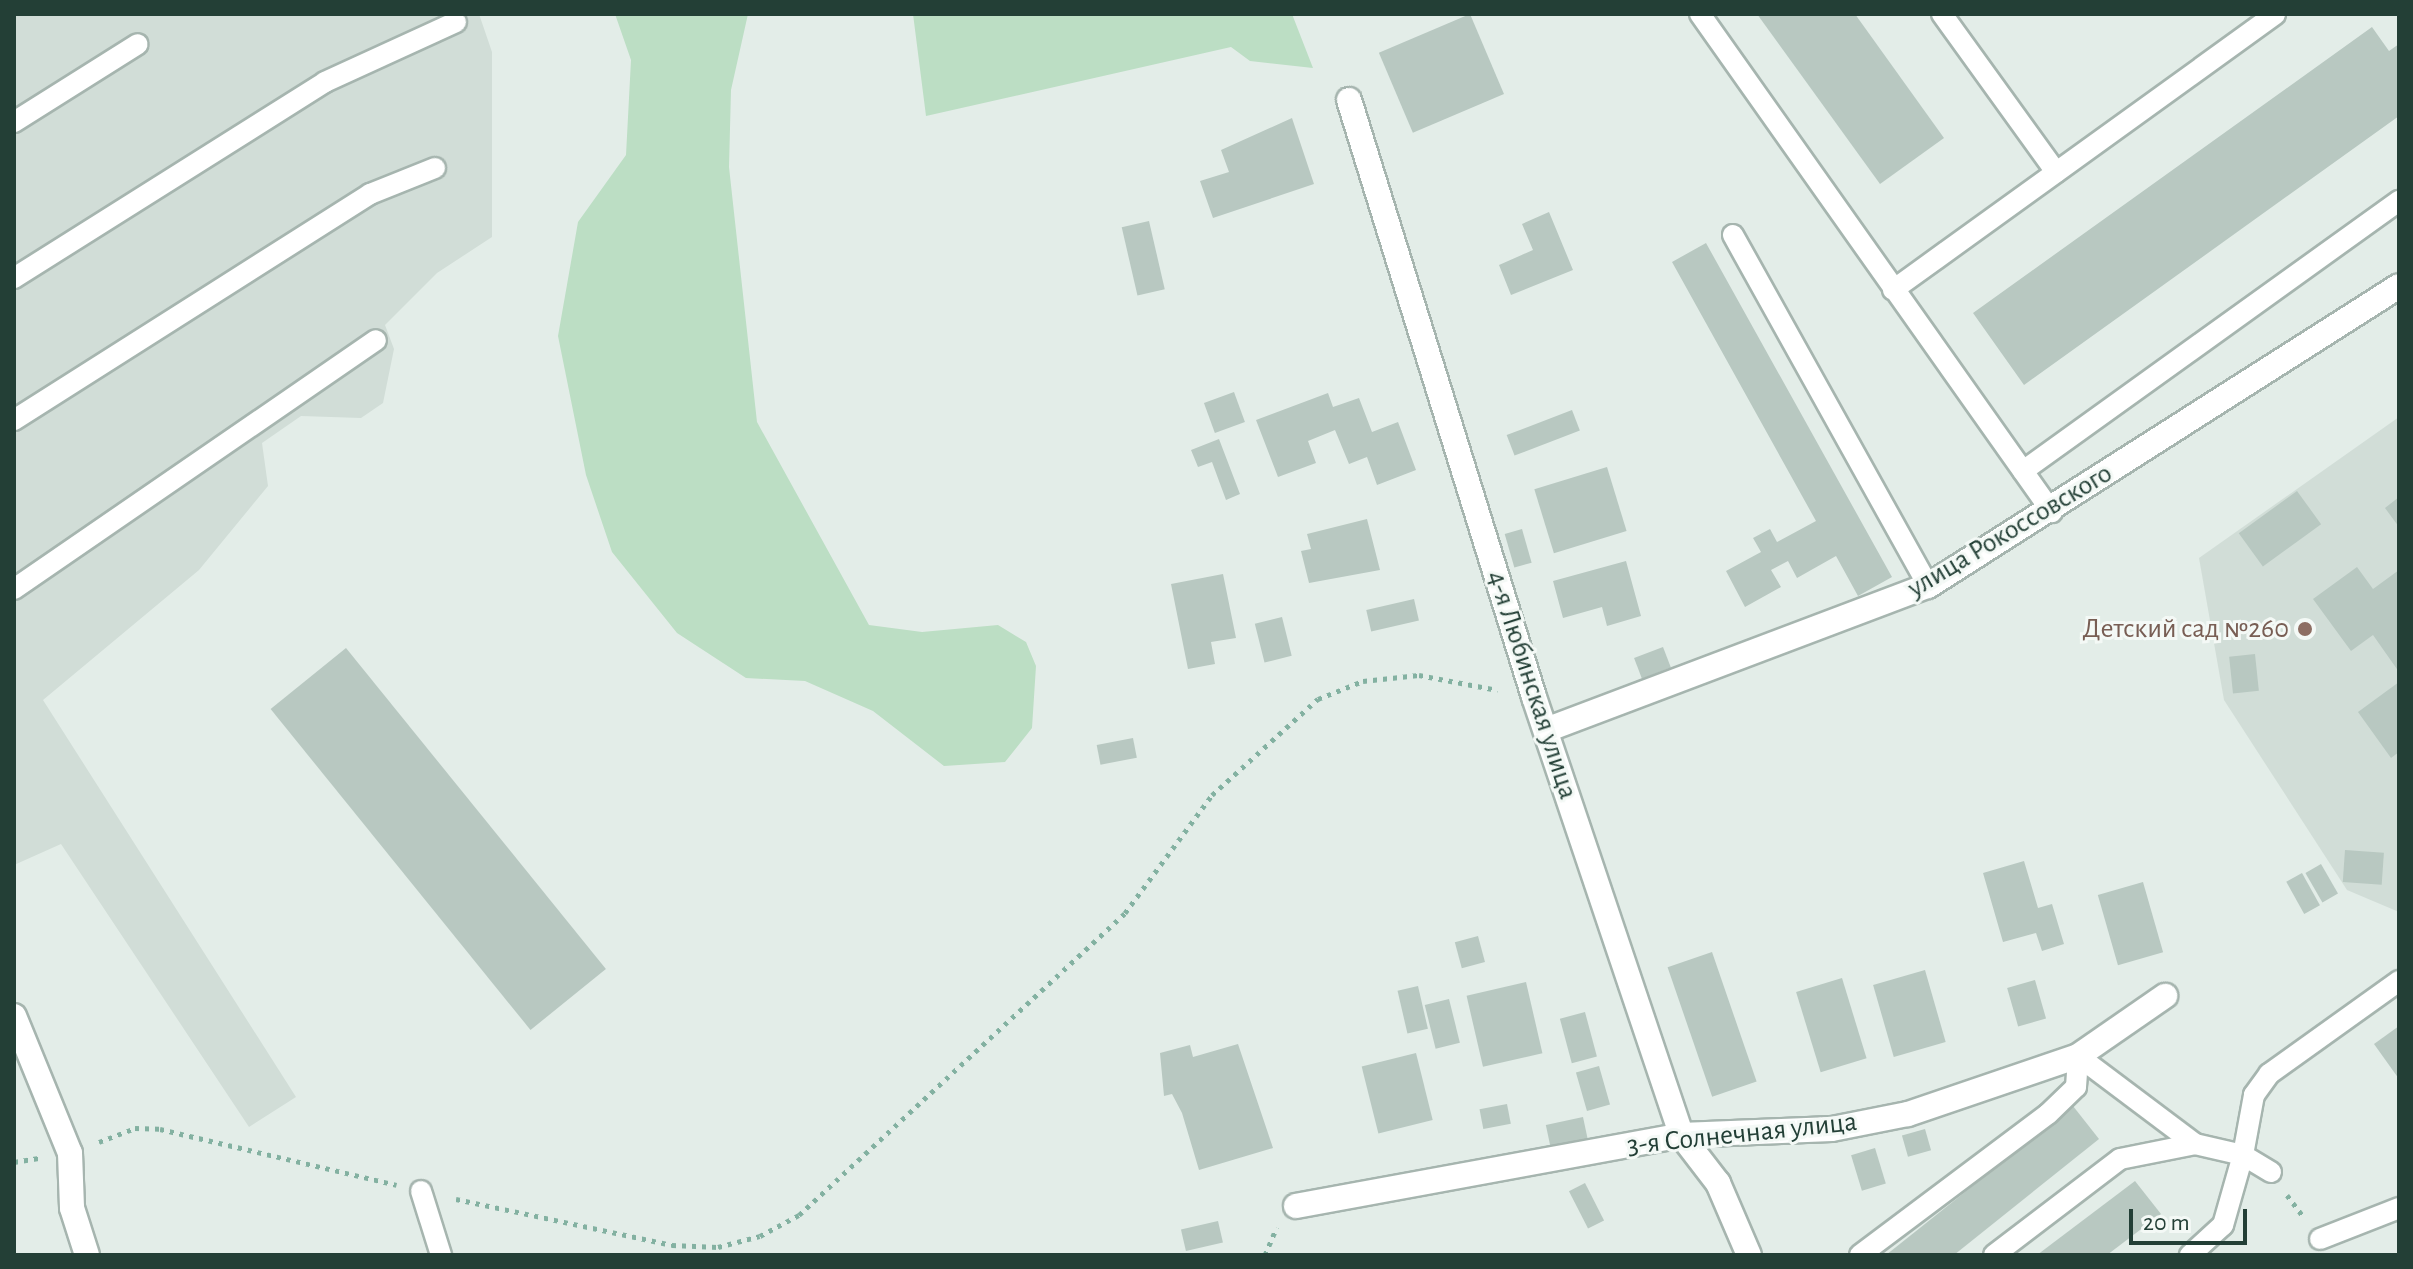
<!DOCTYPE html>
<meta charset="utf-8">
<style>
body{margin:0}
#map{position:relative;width:2413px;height:1269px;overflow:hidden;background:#e3ede8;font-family:"Alegreya Sans",sans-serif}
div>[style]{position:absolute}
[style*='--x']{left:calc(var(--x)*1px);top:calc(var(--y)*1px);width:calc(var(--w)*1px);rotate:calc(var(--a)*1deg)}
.built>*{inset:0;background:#d1ddd7}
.green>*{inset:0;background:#bcdec4}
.building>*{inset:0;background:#b8c8c1;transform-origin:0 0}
.path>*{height:5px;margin-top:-2.5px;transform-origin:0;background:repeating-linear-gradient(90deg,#83b1a1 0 4px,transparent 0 10px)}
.roads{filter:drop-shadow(2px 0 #a6b5af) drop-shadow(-2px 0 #a6b5af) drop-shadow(0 2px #a6b5af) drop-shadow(0 -2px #a6b5af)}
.lane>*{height:20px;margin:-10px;padding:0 10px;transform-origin:10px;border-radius:10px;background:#fff}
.street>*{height:24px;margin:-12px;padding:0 12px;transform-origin:12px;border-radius:12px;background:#fff}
.dots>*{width:22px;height:22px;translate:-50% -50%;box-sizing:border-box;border:4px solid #f4f9f6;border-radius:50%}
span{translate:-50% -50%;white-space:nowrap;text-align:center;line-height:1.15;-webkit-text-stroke:6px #f4f9f6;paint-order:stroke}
.street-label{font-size:28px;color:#233f36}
.education-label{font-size:28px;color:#785e54}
.right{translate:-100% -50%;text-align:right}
.frame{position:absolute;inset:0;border:16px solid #233f36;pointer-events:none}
.scale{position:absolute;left:2129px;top:1209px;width:118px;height:36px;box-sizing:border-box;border:4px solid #233f36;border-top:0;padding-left:10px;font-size:24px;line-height:28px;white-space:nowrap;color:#233f36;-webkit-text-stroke:6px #f4f9f6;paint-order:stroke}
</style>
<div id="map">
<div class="built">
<i style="clip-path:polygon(14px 14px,479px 14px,492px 52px,492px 237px,437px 273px,385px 325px,394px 349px,383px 403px,361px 418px,301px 416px,262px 443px,268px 486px,199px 570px,43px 700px,296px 1097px,249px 1127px,61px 844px,14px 865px)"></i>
<i style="clip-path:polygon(2399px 417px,2399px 912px,2347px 890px,2224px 700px,2199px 558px)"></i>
</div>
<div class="green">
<i style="clip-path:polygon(615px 14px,748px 14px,731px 90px,729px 167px,757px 422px,869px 625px,922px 632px,998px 625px,1026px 642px,1036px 666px,1032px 728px,1005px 762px,944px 766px,873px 711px,805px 681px,746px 678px,677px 633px,612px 552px,586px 475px,558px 336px,578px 222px,626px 155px,631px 60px)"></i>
<i style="clip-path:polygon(913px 14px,1292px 14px,1313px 68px,1250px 61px,1231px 47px,926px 116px)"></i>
</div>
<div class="building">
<i style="left:1470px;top:14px;width:87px;height:99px;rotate:67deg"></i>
<i style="clip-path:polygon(1757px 14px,1855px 14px,1944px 138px,1880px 184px)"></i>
<i style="clip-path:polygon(2372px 27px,2389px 51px,2399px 44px,2399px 116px,2024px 385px,1973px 313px)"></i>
<i style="clip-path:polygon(1292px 118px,1314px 184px,1213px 218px,1200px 181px,1229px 172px,1221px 150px)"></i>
<i style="clip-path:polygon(1549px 212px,1573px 270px,1511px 295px,1499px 265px,1533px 250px,1522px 224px)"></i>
<i style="left:1149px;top:221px;width:70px;height:28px;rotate:77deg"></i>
<i style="clip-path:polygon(1706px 243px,1892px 577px,1858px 596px,1836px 556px,1797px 578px,1788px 561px,1771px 570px,1781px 587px,1745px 607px,1726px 571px,1761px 552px,1753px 538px,1770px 529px,1777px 542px,1816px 521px,1672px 262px)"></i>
<i style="left:1234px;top:392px;width:32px;height:32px;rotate:70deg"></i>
<i style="clip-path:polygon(1328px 393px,1333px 407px,1359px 398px,1372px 432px,1398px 422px,1416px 470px,1377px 485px,1367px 457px,1349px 464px,1335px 430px,1308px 441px,1316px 463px,1278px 477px,1256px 420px)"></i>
<i style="left:1572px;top:410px;width:22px;height:70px;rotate:69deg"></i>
<i style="clip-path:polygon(1219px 439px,1240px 494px,1226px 500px,1212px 462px,1198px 467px,1191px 450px)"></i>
<i style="left:1607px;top:467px;width:67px;height:76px;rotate:73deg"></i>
<i style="left:2297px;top:491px;width:41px;height:72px;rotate:54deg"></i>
<i style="clip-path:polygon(2399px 497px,2399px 527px,2385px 508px)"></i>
<i style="clip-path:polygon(1367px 519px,1380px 570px,1309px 583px,1301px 551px,1311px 549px,1307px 534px)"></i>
<i style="left:1522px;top:529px;width:35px;height:18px;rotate:74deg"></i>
<i style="clip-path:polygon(1626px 561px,1641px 616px,1607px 626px,1602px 607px,1563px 618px,1553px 581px)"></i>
<i style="clip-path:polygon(2357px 567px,2373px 589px,2399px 570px,2399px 672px,2373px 635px,2351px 651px,2313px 599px)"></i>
<i style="clip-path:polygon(1223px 574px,1236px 638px,1211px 642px,1215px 664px,1188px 669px,1171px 584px)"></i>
<i style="left:1414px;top:599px;width:22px;height:49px;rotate:77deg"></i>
<i style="left:1282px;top:617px;width:40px;height:28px;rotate:76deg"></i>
<i style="left:1663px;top:647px;width:22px;height:31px;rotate:69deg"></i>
<i style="left:346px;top:648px;width:413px;height:97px;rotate:51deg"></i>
<i style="left:2255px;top:654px;width:37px;height:26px;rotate:84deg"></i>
<i style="clip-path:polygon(2399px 682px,2399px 752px,2391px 758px,2358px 712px)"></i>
<i style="left:1133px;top:738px;width:20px;height:37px;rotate:79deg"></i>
<i style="left:2345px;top:850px;width:39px;height:32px;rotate:4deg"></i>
<i style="clip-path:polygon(2024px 861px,2038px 908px,2052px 904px,2064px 944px,2042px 951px,2036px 933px,2003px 942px,1983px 873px)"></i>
<i style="left:2321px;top:864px;width:34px;height:18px;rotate:60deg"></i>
<i style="left:2302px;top:873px;width:37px;height:18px;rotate:61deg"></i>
<i style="left:2143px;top:882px;width:73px;height:47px;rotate:74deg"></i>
<i style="left:1478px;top:936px;width:27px;height:24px;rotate:75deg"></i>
<i style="left:1712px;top:952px;width:137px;height:47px;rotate:71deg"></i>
<i style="left:1925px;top:970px;width:75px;height:54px;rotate:74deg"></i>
<i style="left:1842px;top:978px;width:84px;height:48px;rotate:73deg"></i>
<i style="left:2035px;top:980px;width:40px;height:29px;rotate:74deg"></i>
<i style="left:1526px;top:982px;width:73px;height:61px;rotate:77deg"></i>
<i style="left:1418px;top:986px;width:44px;height:21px;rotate:77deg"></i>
<i style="left:1449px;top:999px;width:45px;height:25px;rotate:76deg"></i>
<i style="left:1585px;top:1012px;width:46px;height:26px;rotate:75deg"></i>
<i style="clip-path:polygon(2399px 1026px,2399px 1079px,2374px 1044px)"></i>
<i style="clip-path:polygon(1238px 1044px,1273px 1148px,1199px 1170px,1182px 1113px,1172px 1094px,1164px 1096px,1160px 1053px,1190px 1045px,1193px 1057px)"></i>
<i style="left:1416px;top:1053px;width:69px;height:56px;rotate:76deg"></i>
<i style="left:1599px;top:1066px;width:40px;height:24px;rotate:74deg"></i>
<i style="left:1507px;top:1104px;width:20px;height:28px;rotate:79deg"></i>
<i style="clip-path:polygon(2073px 1106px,2099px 1139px,1954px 1255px,1886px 1255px)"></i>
<i style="left:1583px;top:1117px;width:24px;height:38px;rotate:78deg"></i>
<i style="left:1925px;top:1129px;width:22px;height:24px;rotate:74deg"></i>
<i style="left:1875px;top:1148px;width:37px;height:25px;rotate:73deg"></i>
<i style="clip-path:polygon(2135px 1181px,2161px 1214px,2107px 1255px,2037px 1255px)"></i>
<i style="left:1585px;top:1183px;width:42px;height:18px;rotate:63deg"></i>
<i style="left:1218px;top:1221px;width:22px;height:38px;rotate:77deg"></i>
</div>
<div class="path">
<i style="--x:99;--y:1142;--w:39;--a:-21"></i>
<i style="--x:135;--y:1128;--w:25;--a:2"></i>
<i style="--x:160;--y:1129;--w:243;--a:13.3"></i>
<i style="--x:14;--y:1162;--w:25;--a:-9"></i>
<i style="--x:2287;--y:1195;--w:26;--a:53"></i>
<i style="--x:456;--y:1199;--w:221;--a:12"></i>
<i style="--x:672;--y:1245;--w:46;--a:2.5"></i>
<i style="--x:718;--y:1247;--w:43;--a:-14.7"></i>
<i style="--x:760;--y:1236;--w:44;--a:-28.3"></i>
<i style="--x:799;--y:1215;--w:444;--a:-42.8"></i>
<i style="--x:1125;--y:913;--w:147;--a:-53.6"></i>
<i style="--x:1212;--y:795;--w:143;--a:-42.2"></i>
<i style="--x:1318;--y:699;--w:48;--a:-21.8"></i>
<i style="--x:1363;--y:681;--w:56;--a:-6.1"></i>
<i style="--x:1419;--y:675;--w:80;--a:10.8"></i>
<i style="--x:1265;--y:1255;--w:30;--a:-67"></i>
</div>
<div class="roads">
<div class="lane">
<i style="--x:1700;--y:14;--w:610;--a:54.75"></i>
<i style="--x:1942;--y:14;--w:195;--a:54.2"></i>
<i style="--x:14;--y:122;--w:146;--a:-32.2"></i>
<i style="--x:1733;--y:235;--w:402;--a:60.9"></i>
<i style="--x:14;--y:278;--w:368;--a:-32.2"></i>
<i style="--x:325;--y:82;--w:144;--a:-24.6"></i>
<i style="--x:1893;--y:290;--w:471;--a:-35.8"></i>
<i style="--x:14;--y:420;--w:422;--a:-32.4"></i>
<i style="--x:370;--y:194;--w:70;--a:-21.8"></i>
<i style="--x:2023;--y:471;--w:463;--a:-35.7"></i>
<i style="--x:14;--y:589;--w:439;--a:-34.5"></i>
<i style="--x:2078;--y:1056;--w:146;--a:36.9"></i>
<i style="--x:2271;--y:1172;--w:33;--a:-149"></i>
<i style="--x:2243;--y:1155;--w:61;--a:-79.6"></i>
<i style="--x:2254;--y:1095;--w:26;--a:-54"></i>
<i style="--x:2269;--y:1074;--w:160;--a:-35.6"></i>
<i style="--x:421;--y:1191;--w:67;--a:72.6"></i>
<i style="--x:2320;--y:1239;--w:85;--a:-21.4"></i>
<i style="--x:1860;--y:1255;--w:235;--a:-36.9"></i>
<i style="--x:2048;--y:1114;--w:39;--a:-44"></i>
<i style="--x:2076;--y:1087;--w:31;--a:-86"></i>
<i style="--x:1994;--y:1255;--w:158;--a:-37.3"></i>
<i style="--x:2120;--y:1159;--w:76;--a:-11.3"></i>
<i style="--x:2195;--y:1144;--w:49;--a:12.9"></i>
<i style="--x:2243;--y:1155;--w:73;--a:105.9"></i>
<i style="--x:2223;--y:1225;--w:45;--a:137.7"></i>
</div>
<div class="street">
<i style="--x:1349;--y:100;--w:625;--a:72.78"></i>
<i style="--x:1534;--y:697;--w:462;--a:71.4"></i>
<i style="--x:1681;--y:1135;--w:61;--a:52.4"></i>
<i style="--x:1718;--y:1183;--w:78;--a:66.7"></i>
<i style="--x:1546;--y:730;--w:408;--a:-20.7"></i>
<i style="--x:1928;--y:586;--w:558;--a:-32.49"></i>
<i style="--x:14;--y:1016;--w:148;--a:67.8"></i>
<i style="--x:70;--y:1153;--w:55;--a:87.9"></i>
<i style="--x:72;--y:1208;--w:49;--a:72.3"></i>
<i style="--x:1296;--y:1206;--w:391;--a:-10.4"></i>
<i style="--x:1681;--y:1135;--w:151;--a:-2.3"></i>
<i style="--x:1832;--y:1129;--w:77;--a:-11.2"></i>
<i style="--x:1908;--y:1114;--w:180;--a:-18.8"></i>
<i style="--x:2078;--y:1056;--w:106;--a:-34.6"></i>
</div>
</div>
<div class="dots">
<i style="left:2305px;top:629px;background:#8d6e63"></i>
</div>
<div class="street-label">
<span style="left:2010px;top:531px;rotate:-31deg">улица Рокоссовского</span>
<span style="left:1532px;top:685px;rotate:72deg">4-я Любинская улица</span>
<span style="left:1742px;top:1134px;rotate:-6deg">3-я Солнечная улица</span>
</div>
<div class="education-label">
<span class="right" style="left:2289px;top:629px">Детский сад №260</span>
</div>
<div class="frame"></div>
<div class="scale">20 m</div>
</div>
